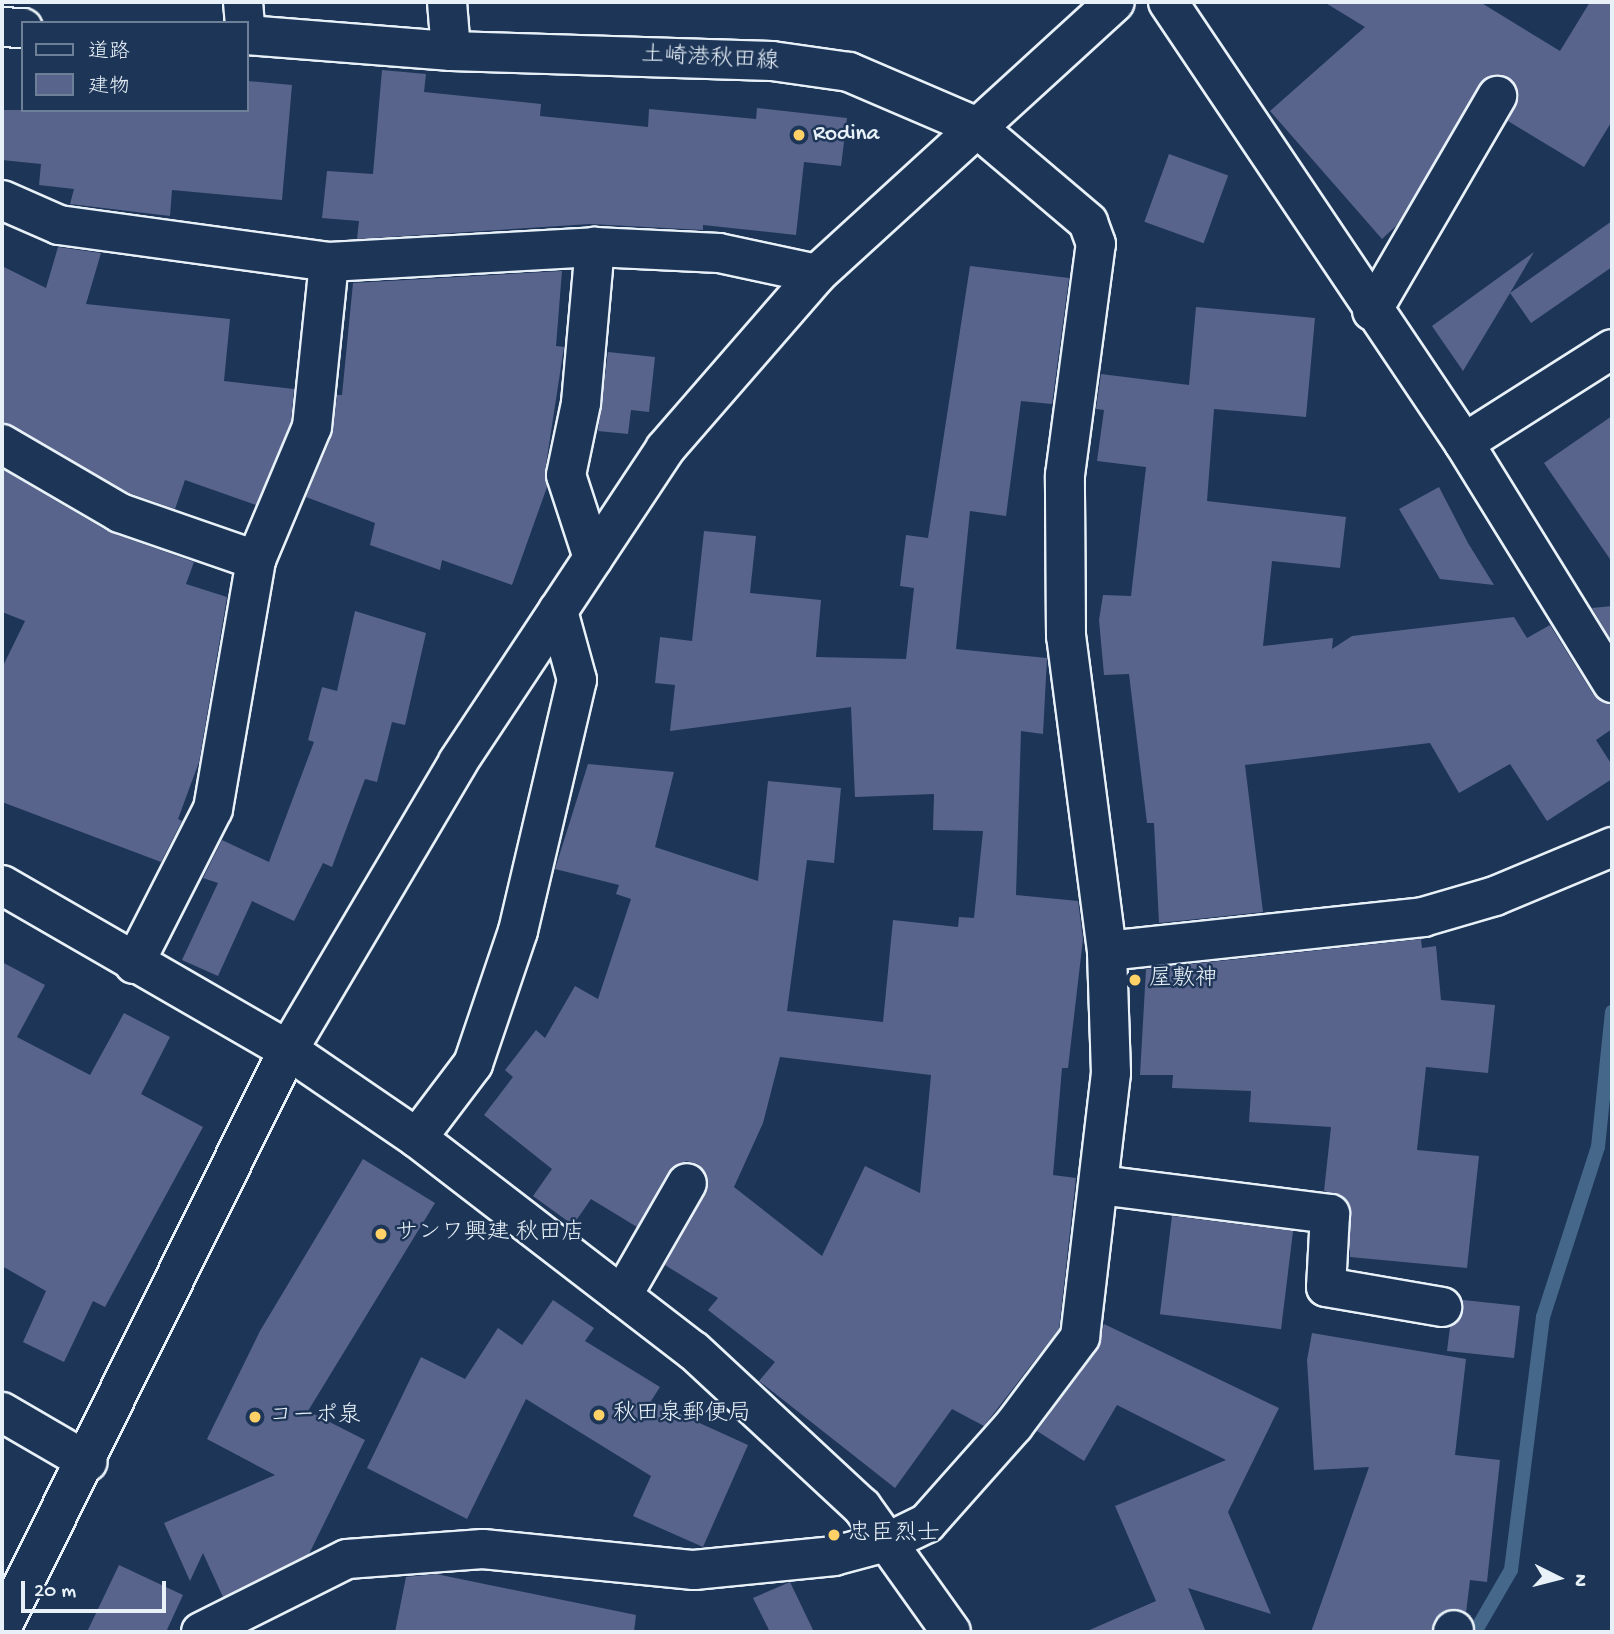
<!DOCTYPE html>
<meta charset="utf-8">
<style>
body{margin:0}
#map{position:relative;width:1614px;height:1634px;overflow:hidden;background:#1d3557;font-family:"Gochi Hand","Klee One",sans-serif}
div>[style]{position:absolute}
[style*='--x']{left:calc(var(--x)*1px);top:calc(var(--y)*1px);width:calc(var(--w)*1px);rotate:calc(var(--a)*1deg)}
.stream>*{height:14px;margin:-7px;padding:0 7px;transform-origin:7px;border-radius:7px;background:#44678a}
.building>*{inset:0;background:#58648c;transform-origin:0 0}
.roads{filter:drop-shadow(2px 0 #e8f1f8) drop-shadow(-2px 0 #e8f1f8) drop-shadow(0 2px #e8f1f8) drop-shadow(0 -2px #e8f1f8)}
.street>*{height:38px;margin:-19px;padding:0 19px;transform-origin:19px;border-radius:19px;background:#1d3557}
.secondary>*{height:38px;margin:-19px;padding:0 19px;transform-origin:19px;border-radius:19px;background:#1d3557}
.dots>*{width:19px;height:19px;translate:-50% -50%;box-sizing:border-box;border:4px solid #1d3557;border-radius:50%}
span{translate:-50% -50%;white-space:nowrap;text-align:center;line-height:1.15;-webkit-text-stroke:5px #1d3557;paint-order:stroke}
.street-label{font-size:23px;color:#e8f1f8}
.poi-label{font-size:23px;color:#e8f1f8}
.left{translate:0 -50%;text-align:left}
.frame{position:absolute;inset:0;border:4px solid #e8f1f8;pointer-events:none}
.legend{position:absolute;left:21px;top:21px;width:228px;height:91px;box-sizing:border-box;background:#1d3557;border:2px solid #6e8097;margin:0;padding:9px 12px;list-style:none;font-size:21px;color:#e8f1f8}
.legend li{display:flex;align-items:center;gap:14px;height:35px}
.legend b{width:35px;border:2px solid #6e8097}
.north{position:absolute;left:1523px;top:1543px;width:70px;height:70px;-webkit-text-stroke:5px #1d3557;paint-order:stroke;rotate:96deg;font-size:19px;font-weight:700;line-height:28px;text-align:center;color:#e8f1f8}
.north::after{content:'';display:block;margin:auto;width:24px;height:32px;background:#e8f1f8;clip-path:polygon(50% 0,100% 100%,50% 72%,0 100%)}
.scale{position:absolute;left:21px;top:1581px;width:145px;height:32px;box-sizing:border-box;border:4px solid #e8f1f8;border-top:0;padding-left:9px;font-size:21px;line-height:24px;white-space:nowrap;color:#e8f1f8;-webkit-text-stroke:5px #1d3557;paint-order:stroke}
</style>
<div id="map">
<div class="stream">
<i style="--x:1475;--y:1632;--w:72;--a:-59.9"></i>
<i style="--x:1511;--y:1570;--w:255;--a:-82.8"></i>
<i style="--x:1543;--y:1317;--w:179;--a:-72.1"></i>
<i style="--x:1598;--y:1147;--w:136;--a:-84.1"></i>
</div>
<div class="building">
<i style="clip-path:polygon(1324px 2px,1480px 2px,1560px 51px,1590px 2px,1612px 2px,1612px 121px,1584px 167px,1508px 121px,1519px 97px,1516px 86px,1507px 77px,1487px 77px,1396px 226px,1382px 239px,1270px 111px,1365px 27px)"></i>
<i style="clip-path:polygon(382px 70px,426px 74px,424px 92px,541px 104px,540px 116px,648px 127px,649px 109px,756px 119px,757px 108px,847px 118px,841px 166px,804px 162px,796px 235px,703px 225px,703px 230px,590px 224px,357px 239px,359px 221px,322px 218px,327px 171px,373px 174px)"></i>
<i style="clip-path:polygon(247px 81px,292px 85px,282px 200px,172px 190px,170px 216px,70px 204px,74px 189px,39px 185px,41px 164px,2px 160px,2px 110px,247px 110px)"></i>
<i style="left:1169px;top:154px;width:63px;height:72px;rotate:20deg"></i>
<i style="clip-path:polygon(1612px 221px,1612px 267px,1531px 323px,1510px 293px)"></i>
<i style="clip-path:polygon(58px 247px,101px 253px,86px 304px,230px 319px,224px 381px,294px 389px,291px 422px,256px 505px,185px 480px,175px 509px,129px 493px,2px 422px,2px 266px,46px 288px)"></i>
<i style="clip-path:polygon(1534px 252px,1510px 293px,1463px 371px,1432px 326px)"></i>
<i style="clip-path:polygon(evenodd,970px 266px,1069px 278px,1052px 404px,1021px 401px,1006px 516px,970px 511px,956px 649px,1047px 658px,1043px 734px,1021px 731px,1016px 895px,1078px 901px,1083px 939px,1068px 1068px,1062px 1068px,1053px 1175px,1076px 1178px,1059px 1329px,984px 1426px,952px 1409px,895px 1488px,759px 1381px,775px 1362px,708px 1310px,718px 1298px,665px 1265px,706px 1193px,706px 1173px,698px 1164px,686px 1161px,668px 1172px,637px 1227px,591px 1199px,573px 1225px,533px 1196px,552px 1169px,484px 1115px,513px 1077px,505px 1070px,536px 1030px,545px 1038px,575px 986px,598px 999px,631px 899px,616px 894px,619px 885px,555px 869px,588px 764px,674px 772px,655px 847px,758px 881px,768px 781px,841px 788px,834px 863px,807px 860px,787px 1011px,883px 1022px,893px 920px,958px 927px,959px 917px,974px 918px,983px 831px,933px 830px,934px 794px,855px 797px,851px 707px,670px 731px,675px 685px,655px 683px,660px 637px,692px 641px,704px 531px,756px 536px,750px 593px,821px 600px,816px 657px,906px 659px,914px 588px,900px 586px,906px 535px,928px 538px,970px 266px,780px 1057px,931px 1075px,920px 1193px,865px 1166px,822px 1256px,734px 1187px,763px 1123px,780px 1057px)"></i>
<i style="clip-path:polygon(562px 271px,556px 346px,564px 347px,545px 471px,547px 487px,512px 585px,442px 560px,440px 570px,370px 545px,375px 523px,306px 497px,332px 435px,337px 395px,342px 395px,353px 283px)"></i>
<i style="clip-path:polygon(1196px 307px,1315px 318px,1306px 417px,1214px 409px,1207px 501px,1346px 517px,1340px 568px,1272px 561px,1263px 646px,1333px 638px,1332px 649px,1352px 636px,1514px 617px,1527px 638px,1550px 625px,1593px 694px,1612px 705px,1612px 729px,1596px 740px,1612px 765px,1612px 779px,1547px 821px,1510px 764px,1459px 793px,1430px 743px,1245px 765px,1263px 912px,1159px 923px,1154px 823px,1147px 823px,1129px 674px,1104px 675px,1099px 620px,1103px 595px,1131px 596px,1146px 467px,1097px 461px,1104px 410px,1096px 409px,1101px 374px,1189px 385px)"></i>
<i style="clip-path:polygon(608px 352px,655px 357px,649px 412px,631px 410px,628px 434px,598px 431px)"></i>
<i style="clip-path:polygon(1612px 416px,1612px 562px,1544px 463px)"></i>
<i style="clip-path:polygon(2px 469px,109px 532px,194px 562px,186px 584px,227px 597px,199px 762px,178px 819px,182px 821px,161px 862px,2px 802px,2px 668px,25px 621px,2px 612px)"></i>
<i style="clip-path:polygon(1439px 487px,1468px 543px,1494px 585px,1440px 579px,1399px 509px)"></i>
<i style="clip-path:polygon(1612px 606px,1612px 642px,1592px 608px)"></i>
<i style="clip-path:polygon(355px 611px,426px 633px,405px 725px,392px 722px,377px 782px,365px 779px,332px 867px,323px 863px,294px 921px,252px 901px,218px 976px,182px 960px,218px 883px,203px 878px,222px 840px,269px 862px,314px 742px,308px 740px,322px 687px,337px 691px)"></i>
<i style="clip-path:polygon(1421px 939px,1422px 948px,1436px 946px,1441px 1000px,1495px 1005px,1488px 1073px,1426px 1067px,1417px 1150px,1479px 1156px,1467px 1268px,1350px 1257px,1350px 1205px,1342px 1196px,1324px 1191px,1331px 1127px,1249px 1122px,1251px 1091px,1172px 1088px,1173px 1075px,1140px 1075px,1146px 969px)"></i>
<i style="clip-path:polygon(2px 962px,45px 985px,17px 1037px,90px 1075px,124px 1013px,170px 1037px,141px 1094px,203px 1127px,105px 1307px,93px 1301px,64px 1362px,23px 1342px,46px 1291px,2px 1266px)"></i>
<i style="clip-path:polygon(363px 1159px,435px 1203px,308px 1411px,365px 1440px,309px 1554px,223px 1597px,203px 1553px,190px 1581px,164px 1523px,275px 1475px,207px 1439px,260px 1331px)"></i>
<i style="left:1172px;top:1216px;width:122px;height:99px;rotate:7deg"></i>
<i style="clip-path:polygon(553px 1300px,594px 1328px,585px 1341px,660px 1387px,651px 1401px,748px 1445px,703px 1547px,633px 1516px,651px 1476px,526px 1399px,467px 1519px,367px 1468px,421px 1357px,465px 1379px,498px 1328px,522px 1345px)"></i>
<i style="clip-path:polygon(1463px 1300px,1520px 1306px,1514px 1358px,1447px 1351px,1450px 1327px,1459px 1320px)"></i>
<i style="clip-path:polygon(1104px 1324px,1279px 1408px,1228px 1512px,1271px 1614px,1188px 1588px,1206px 1632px,1085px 1632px,1156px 1601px,1115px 1506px,1226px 1460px,1117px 1405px,1084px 1461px,1037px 1431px,1097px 1350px)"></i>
<i style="clip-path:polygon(1312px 1333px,1466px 1359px,1455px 1455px,1500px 1460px,1487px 1582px,1470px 1580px,1466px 1613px,1443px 1611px,1431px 1632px,1311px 1632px,1369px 1467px,1314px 1470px,1307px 1360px)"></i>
<i style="clip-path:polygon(119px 1565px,183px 1595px,166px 1632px,87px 1632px)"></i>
<i style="clip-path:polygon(436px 1574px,636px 1615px,634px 1632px,395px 1632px,406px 1577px)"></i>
<i style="clip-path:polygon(790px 1582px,814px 1632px,770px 1632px,753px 1598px)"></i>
</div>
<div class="roads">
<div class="street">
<i style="--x:243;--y:2;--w:21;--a:85"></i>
<i style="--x:447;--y:2;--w:49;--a:85.3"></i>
<i style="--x:1168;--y:2;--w:531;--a:56.13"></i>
<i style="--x:1464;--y:443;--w:282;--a:58.3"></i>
<i style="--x:2;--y:200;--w:62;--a:23.7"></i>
<i style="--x:59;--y:225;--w:273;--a:7.8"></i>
<i style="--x:329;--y:262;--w:266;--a:-3.2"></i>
<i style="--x:595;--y:247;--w:124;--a:2.8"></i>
<i style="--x:719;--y:253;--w:100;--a:12.1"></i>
<i style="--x:1372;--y:311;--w:249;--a:-59.8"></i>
<i style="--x:1464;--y:443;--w:175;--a:-32.4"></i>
<i style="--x:2;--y:444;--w:137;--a:30.3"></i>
<i style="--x:120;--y:513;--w:144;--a:19.1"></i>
<i style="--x:593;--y:558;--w:87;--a:-108"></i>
<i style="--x:566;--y:475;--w:74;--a:-78.2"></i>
<i style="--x:581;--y:403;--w:157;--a:-84.9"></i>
<i style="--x:2;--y:885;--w:330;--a:30"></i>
<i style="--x:288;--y:1050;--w:156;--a:34.3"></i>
<i style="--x:417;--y:1138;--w:349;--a:37.6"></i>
<i style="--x:694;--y:1351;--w:229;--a:42.9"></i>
<i style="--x:862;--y:1507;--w:153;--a:54.5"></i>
<i style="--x:1107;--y:951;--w:318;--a:-6.1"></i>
<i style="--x:1423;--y:917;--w:75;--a:-16.3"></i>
<i style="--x:1495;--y:896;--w:127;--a:-22.7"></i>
<i style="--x:134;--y:964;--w:174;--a:-63"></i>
<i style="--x:213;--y:809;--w:253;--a:-80.2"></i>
<i style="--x:256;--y:560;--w:144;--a:-67.2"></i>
<i style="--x:312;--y:427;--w:166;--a:-84.1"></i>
<i style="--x:417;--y:1138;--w:93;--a:-52.9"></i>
<i style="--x:473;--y:1064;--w:140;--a:-71.3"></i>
<i style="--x:518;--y:931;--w:258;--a:-76.8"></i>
<i style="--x:577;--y:680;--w:72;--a:-105.4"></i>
<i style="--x:1100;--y:1185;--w:232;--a:7.2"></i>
<i style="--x:1330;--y:1214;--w:73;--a:93.1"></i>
<i style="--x:1326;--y:1287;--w:118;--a:9.8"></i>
<i style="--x:622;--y:1296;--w:130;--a:-60.1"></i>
<i style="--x:2;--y:1412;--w:99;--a:30.2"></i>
<i style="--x:201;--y:1632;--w:163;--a:-26.6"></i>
<i style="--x:347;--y:1559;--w:136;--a:-4.2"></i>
<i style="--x:483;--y:1549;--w:212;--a:5.7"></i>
<i style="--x:694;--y:1570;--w:141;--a:-5.7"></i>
<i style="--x:834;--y:1556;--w:58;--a:-15"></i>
<i style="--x:890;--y:1541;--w:41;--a:-25.9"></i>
<i style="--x:927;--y:1523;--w:131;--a:-48.4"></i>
<i style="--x:1014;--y:1425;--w:110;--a:-53.1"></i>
<i style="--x:1080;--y:1337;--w:266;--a:-83.3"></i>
<i style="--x:1111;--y:1073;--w:122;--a:-91.9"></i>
<i style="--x:1107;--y:951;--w:318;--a:-97.4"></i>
<i style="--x:1066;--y:636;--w:161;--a:-90.4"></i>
<i style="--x:1065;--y:475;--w:233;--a:-82.4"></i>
<i style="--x:1096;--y:244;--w:23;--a:-110"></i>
<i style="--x:1088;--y:222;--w:148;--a:-139.7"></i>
<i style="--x:1453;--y:1632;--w:2;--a:-63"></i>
</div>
<div class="secondary">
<i style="--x:2;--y:27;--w:21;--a:3"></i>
<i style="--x:247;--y:35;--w:205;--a:4.5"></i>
<i style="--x:451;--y:51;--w:321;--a:1.8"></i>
<i style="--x:772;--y:61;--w:78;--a:8.1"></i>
<i style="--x:849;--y:72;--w:137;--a:23.2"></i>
<i style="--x:2;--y:1627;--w:644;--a:-63.63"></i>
<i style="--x:288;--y:1050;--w:334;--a:-59.4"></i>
<i style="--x:458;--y:762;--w:375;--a:-56.5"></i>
<i style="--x:665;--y:449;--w:232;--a:-49"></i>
<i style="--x:817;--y:274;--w:403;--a:-42.4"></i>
</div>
</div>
<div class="dots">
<i style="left:799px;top:135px;background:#ffd166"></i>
<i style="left:1135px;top:980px;background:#ffd166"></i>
<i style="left:381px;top:1234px;background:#ffd166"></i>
<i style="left:599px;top:1415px;background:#ffd166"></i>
<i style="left:255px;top:1417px;background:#ffd166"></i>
<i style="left:834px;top:1535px;background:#ffd166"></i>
</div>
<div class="street-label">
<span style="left:710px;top:60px;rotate:3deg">土崎港秋田線</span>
</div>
<div class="poi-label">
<span class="left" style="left:813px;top:135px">Rodina</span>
<span class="left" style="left:1149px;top:980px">屋敷神</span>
<span class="left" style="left:395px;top:1234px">サンワ興建 秋田店</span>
<span class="left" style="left:613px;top:1415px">秋田泉郵便局</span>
<span class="left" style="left:269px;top:1417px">コーポ泉</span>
<span class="left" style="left:848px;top:1535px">忠臣烈士</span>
</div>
<div class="frame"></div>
<ul class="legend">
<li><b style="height:9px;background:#1d3557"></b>道路</li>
<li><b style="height:19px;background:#58648c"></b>建物</li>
</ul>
<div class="north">N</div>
<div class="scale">20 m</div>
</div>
